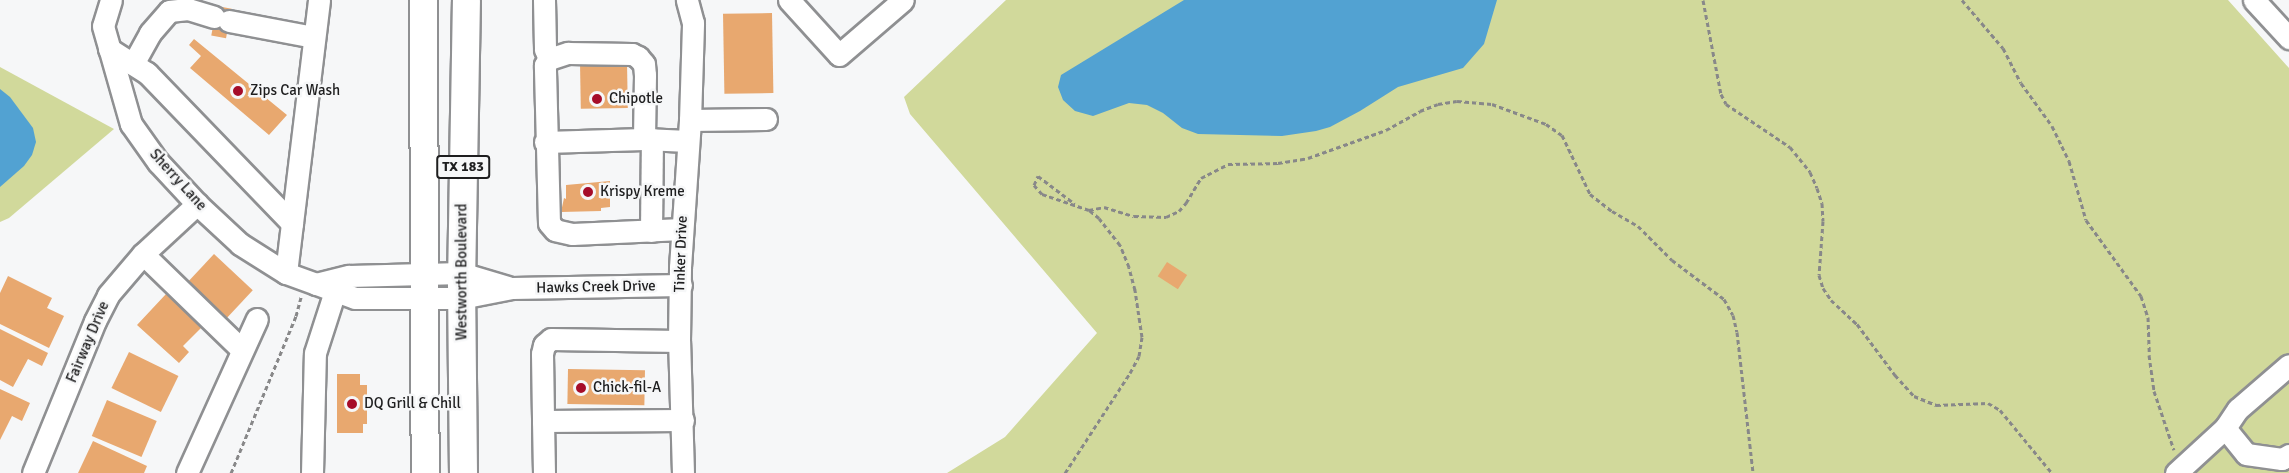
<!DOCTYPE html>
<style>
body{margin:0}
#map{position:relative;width:2289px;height:473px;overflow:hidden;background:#f6f7f8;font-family:Signika,sans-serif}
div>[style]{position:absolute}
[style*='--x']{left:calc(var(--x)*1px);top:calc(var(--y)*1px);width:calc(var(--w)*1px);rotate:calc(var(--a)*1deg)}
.green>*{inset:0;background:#d1d99b}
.water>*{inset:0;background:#52a2d2}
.building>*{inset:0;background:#e8a86f;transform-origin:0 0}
.path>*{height:3px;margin-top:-1.5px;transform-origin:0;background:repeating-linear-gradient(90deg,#888889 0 4.5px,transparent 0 7.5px)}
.roads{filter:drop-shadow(2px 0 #8f9092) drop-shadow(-2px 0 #8f9092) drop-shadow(0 2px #8f9092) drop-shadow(0 -2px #8f9092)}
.minor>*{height:21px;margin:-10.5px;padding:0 10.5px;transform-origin:10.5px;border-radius:10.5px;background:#fff}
.major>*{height:27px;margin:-13.5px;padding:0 13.5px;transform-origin:13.5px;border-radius:13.5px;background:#fff}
.dots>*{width:16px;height:16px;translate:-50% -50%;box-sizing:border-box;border:3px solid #f6f7f8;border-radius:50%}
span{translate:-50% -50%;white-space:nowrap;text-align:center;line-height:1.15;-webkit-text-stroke:5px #f6f7f8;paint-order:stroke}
.shield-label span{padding:2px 4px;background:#f6f7f8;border:2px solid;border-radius:4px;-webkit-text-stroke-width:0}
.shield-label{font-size:14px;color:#1e1e1f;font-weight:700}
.poi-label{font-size:15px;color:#1e1e1f}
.left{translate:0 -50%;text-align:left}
.street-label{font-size:15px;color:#1e1e1f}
</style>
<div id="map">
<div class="green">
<i style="clip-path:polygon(1006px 0,2228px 0,2289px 68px,2289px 473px,947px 473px,1005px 437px,1097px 333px,910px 114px,904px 97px)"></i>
<i style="clip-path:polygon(0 67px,114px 129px,9px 218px,0 222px)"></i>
</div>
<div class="water">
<i style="clip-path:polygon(1184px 0,1497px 0,1484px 44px,1463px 68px,1398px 87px,1360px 111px,1330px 127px,1316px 131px,1282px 136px,1198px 134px,1182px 128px,1163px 113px,1147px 105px,1129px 103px,1093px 116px,1075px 111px,1063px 100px,1058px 87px,1061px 75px)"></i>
<i style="clip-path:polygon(0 89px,10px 97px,33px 128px,36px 142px,32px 155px,24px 166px,0 187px)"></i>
</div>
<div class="building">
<i style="left:217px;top:6px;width:15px;height:30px;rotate:11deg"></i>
<i style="left:772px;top:13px;width:80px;height:49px;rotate:89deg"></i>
<i style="clip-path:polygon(194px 39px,287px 115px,269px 135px,190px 68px,201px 56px,189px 45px)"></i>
<i style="left:627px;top:62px;width:46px;height:47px;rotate:89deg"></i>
<i style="clip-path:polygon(610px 181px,610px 207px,601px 208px,601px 211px,561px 212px,564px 198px,566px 199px,566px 185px)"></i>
<i style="left:214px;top:254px;width:53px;height:38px;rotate:43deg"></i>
<i style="left:1167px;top:262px;width:24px;height:17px;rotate:33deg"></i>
<i style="clip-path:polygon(8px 276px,52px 298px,47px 308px,64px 316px,49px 348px,0 324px,0 293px)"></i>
<i style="clip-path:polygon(166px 294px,202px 327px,183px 346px,189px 352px,179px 363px,137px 325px)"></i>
<i style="clip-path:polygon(0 329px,48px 353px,42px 366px,28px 359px,13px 387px,0 380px)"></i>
<i style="left:129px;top:352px;width:55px;height:40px;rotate:26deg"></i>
<i style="left:568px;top:369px;width:77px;height:35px;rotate:1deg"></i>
<i style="clip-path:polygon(337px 374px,360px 374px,360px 385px,367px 385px,367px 424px,363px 424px,363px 433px,337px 433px)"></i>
<i style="clip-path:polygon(0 389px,30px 403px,22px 421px,12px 416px,0 440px)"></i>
<i style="left:107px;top:400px;width:54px;height:39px;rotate:23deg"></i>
<i style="clip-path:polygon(93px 441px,147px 466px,144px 473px,78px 473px)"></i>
</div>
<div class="path">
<i style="--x:1703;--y:0;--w:96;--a:79.2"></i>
<i style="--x:1721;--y:94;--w:11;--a:63"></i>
<i style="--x:1726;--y:104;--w:77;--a:33.9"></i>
<i style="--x:1790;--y:147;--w:32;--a:51"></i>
<i style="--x:1810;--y:172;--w:17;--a:66"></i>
<i style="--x:1817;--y:188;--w:16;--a:72"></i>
<i style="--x:1822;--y:203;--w:18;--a:87"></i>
<i style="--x:1823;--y:221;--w:54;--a:94.2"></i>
<i style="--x:1819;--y:275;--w:14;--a:73"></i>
<i style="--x:1823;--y:288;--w:14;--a:56"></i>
<i style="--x:1831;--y:300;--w:35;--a:43"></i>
<i style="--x:1857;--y:324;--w:64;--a:53.3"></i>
<i style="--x:1895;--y:375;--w:28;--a:48"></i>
<i style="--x:1914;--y:396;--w:24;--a:22"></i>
<i style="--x:1936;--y:405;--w:52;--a:-2.2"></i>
<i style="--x:1988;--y:403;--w:14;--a:30"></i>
<i style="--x:2000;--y:410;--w:82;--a:50.5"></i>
<i style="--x:1962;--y:0;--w:63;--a:49.5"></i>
<i style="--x:2003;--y:48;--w:39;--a:63"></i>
<i style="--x:2021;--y:83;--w:53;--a:54.2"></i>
<i style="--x:2052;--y:126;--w:39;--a:64"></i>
<i style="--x:2069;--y:161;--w:61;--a:73.9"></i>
<i style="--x:2086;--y:220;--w:94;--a:54.1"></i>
<i style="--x:2141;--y:296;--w:22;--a:72"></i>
<i style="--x:2148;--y:317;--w:38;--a:88"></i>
<i style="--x:2149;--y:355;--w:36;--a:82"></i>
<i style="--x:2154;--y:391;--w:62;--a:71.3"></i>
<i style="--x:1089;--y:210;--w:15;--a:-11"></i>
<i style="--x:1104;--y:207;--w:31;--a:17"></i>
<i style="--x:1134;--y:216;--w:32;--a:2"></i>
<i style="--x:1166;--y:217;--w:14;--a:-25"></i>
<i style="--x:1179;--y:211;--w:11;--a:-49"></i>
<i style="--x:1186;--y:203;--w:29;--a:-59"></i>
<i style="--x:1201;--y:178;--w:30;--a:-27"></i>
<i style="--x:1228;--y:164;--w:50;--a:-1.1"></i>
<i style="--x:1278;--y:163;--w:30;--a:-9"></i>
<i style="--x:1308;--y:158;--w:83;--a:-19.7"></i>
<i style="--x:1386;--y:130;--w:39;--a:-29"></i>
<i style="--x:1420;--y:111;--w:19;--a:-21"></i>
<i style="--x:1438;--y:104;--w:19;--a:-9"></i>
<i style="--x:1457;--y:101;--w:35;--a:5"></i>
<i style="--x:1492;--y:104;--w:58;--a:20.3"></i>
<i style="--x:1546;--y:124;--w:19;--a:35"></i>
<i style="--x:1562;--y:135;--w:65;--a:64.6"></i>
<i style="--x:1590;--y:194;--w:28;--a:38"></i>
<i style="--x:1612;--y:211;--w:30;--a:30"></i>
<i style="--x:1638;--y:226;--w:48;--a:45"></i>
<i style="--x:1672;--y:260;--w:65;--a:36.9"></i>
<i style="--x:1724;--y:299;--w:18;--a:61"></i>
<i style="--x:1733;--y:315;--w:17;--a:77"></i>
<i style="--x:1737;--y:332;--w:142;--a:83.5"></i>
<i style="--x:231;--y:473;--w:170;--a:-67.5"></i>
<i style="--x:296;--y:316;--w:20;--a:-75"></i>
<i style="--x:1065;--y:473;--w:119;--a:-57"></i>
<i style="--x:1130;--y:373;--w:19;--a:-62"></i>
<i style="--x:1139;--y:356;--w:19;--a:-81"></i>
<i style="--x:1142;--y:337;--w:48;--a:-98.5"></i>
<i style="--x:1135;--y:290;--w:24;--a:-105"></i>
<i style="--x:1129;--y:267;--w:24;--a:-112"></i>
<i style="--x:1120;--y:245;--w:34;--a:-128"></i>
<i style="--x:1099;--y:218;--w:13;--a:-141"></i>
<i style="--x:1089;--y:210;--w:50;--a:-161.2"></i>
<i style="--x:1042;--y:194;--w:12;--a:-132"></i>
<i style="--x:1034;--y:185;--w:10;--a:-66"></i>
<i style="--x:1038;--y:176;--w:46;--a:37.1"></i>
</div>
<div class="roads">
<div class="minor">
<i style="--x:111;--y:0;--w:27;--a:107"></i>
<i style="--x:103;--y:26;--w:102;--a:74.1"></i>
<i style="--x:131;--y:124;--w:47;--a:54.6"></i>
<i style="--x:158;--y:162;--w:57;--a:47.1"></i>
<i style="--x:197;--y:204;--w:59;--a:42.9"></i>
<i style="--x:240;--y:244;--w:54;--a:32.2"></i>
<i style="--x:286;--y:273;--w:73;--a:19.9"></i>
<i style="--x:355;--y:298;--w:106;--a:0"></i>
<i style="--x:461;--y:298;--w:52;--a:-11.1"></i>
<i style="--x:512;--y:288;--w:169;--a:-1"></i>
<i style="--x:544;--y:0;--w:49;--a:88.8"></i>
<i style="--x:545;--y:49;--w:11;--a:68"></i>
<i style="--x:789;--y:0;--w:74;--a:47.7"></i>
<i style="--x:839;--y:55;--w:84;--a:-40.7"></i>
<i style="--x:2254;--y:0;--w:52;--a:47.4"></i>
<i style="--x:229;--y:21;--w:86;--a:10.7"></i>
<i style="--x:109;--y:49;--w:45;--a:32.3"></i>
<i style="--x:147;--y:73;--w:209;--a:46"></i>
<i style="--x:133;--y:64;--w:35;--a:-61"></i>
<i style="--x:150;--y:33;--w:29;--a:-49"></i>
<i style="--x:169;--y:11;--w:19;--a:-6"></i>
<i style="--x:188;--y:9;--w:27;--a:17"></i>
<i style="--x:690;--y:120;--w:76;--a:-0.8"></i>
<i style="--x:545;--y:142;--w:99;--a:-1.7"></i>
<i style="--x:682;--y:229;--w:110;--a:177.4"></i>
<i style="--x:572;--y:234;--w:17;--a:-167"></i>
<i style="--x:555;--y:230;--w:9;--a:-131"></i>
<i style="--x:549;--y:223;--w:158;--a:-91.5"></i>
<i style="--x:545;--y:65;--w:7;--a:-56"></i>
<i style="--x:549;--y:59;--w:20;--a:-18"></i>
<i style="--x:568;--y:53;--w:64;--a:0.9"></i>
<i style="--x:632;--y:54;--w:7;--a:27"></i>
<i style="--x:638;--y:57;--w:9;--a:49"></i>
<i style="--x:644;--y:64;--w:11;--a:85"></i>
<i style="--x:645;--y:75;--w:64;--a:90.9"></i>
<i style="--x:644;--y:139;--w:44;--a:2.6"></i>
<i style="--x:651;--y:231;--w:92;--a:-89.4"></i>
<i style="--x:143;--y:254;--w:138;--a:44.1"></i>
<i style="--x:286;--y:273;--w:275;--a:-83.1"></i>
<i style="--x:316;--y:284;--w:34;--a:-14"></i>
<i style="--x:349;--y:276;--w:112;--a:-1.5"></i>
<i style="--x:461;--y:273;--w:49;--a:16.6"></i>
<i style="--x:679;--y:341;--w:128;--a:-179.1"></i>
<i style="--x:551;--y:339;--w:9;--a:139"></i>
<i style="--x:544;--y:345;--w:9;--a:103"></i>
<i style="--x:542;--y:354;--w:67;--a:89.1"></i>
<i style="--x:543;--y:421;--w:140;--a:-0.4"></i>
<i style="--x:543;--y:421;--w:52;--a:88.9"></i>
<i style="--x:2225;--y:428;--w:33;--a:51"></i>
<i style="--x:2246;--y:454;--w:36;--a:8"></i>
<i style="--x:2282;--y:459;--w:8;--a:-30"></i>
<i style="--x:33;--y:473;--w:164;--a:-67.8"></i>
<i style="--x:95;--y:321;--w:29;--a:-63"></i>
<i style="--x:108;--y:295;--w:54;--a:-49.5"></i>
<i style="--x:143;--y:254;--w:74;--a:-42.8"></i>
<i style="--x:187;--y:473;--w:169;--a:-65.6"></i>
<i style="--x:312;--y:473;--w:120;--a:-88.6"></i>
<i style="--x:315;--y:353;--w:65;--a:-72.1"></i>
<i style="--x:683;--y:473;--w:132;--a:-91.7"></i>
<i style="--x:679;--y:341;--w:74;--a:-89.2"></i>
<i style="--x:680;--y:267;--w:147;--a:-86.1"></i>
<i style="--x:690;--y:120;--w:97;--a:-88.2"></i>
<i style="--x:693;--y:23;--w:24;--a:-105"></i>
<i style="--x:2176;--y:473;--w:67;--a:-42.6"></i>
<i style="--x:2225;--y:428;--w:23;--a:-56"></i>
<i style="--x:2238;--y:409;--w:67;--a:-40.8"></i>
</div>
<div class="major">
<i style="--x:423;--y:0;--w:473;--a:89.8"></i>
<i style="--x:463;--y:473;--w:189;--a:-90.6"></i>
<i style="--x:461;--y:284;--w:284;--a:-89"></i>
</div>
</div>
<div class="dots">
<i style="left:238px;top:91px;background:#a60d29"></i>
<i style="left:597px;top:99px;background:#a60d29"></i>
<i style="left:588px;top:192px;background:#a60d29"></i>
<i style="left:581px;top:388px;background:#a60d29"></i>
<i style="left:352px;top:404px;background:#a60d29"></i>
</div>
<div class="shield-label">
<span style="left:463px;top:167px">TX 183</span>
</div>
<div class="poi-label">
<span class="left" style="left:250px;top:91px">Zips Car Wash</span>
<span class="left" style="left:609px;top:99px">Chipotle</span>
<span class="left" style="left:600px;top:192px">Krispy Kreme</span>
<span class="left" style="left:593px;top:388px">Chick-fil-A</span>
<span class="left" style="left:364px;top:404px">DQ Grill &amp; Chill</span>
</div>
<div class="street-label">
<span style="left:178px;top:180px;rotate:48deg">Sherry Lane</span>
<span style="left:681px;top:254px;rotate:-88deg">Tinker Drive</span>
<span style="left:462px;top:272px;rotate:-90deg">Westworth Boulevard</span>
<span style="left:596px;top:287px;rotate:-1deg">Hawks Creek Drive</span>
<span style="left:88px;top:342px;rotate:-67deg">Fairway Drive</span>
</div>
</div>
